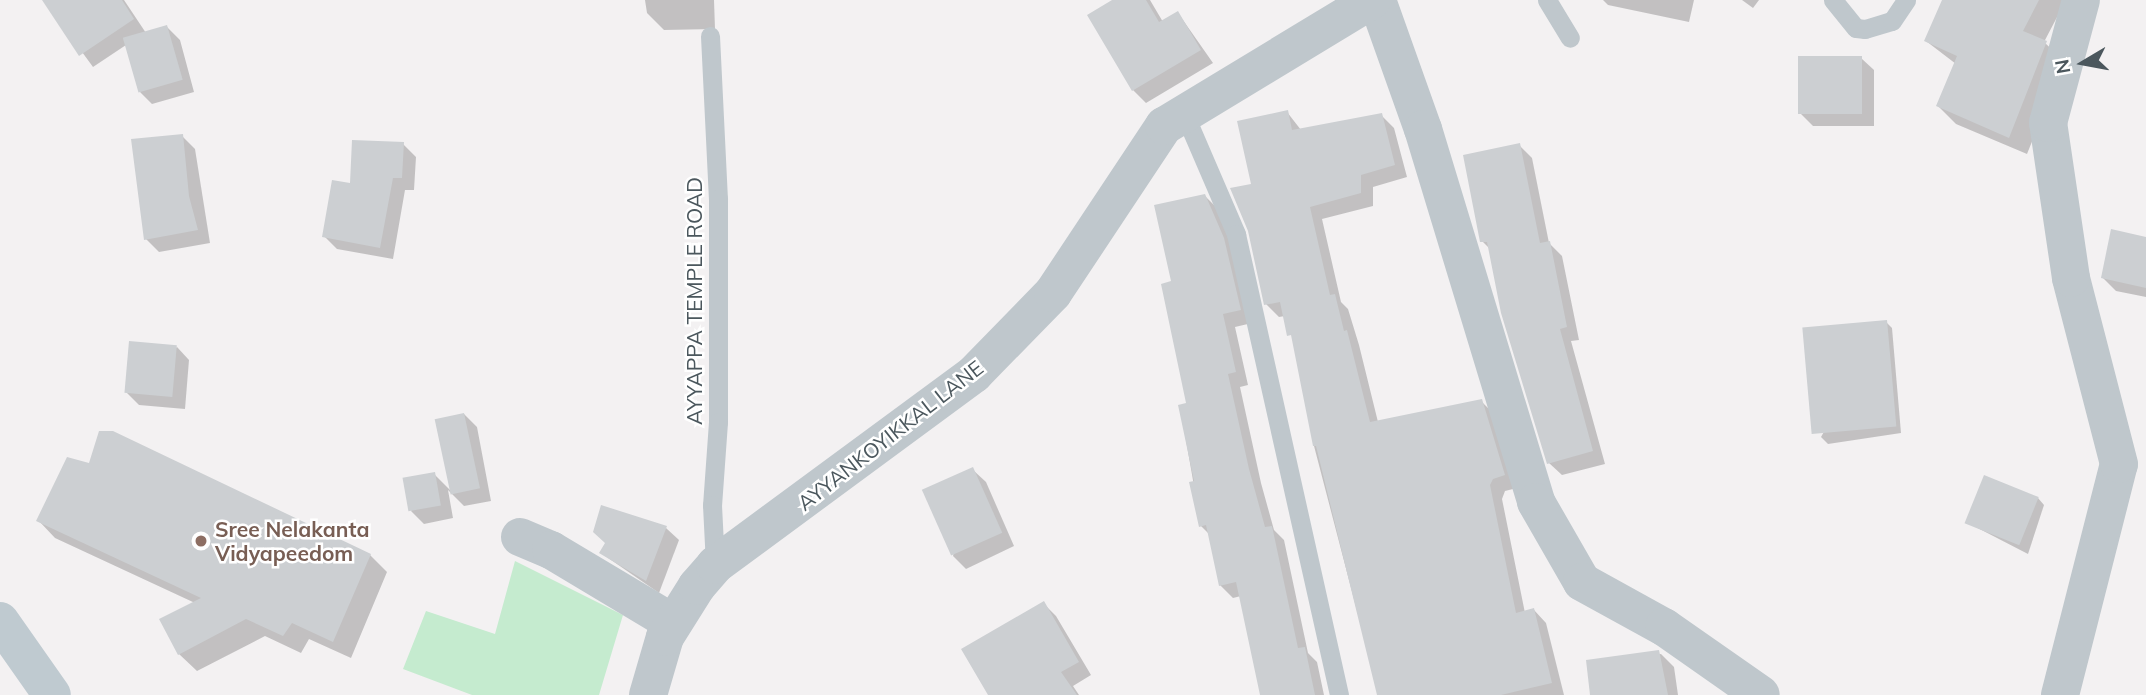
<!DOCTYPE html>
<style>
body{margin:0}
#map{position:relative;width:2146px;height:695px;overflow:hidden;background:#f3f1f2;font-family:Mulish,sans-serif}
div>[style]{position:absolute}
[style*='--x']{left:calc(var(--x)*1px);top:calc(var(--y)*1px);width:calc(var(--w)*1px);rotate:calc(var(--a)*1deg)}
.green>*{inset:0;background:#c5ebcf}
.shadow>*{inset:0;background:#0003}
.building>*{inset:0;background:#cccfd2;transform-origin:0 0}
.service>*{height:19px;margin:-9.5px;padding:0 9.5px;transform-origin:9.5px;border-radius:9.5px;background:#bfc7cc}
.minor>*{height:38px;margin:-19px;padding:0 19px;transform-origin:19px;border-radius:19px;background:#bfc7cc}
.secondary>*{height:38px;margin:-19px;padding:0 19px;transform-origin:19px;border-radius:19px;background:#bfcad0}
.dots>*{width:19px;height:19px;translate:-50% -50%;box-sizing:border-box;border:4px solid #fff;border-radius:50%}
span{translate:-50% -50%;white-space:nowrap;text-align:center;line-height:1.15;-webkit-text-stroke:5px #fff;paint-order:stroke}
.street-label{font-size:21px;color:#4b575d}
.education-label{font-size:21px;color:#785e54;font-weight:700}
.left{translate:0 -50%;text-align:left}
.north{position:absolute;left:2048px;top:28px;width:70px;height:70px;-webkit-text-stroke:5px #fff;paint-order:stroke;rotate:260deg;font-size:19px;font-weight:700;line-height:28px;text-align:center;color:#4b575d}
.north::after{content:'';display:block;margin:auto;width:24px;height:32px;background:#4b575d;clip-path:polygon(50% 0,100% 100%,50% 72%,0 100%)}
</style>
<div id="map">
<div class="green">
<i style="clip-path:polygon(515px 561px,623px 615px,599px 695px,472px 695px,403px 669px,426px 611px,495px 634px)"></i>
</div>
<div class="shadow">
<i style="clip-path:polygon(44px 0,124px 0,146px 33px,167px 27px,180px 40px,194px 92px,152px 104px,140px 92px,126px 45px,93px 67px)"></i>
<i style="clip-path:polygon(645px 0,714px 0,715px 29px,664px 30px,647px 13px)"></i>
<i style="clip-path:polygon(1116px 0,1150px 0,1163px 22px,1178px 13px,1213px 63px,1146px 103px,1133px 90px)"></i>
<i style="clip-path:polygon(1603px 0,1694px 0,1689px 22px,1608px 5px)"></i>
<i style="clip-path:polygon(1742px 0,1759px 0,1753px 8px)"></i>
<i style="clip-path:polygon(1944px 0,2066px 0,2044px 42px,2064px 61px,2027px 154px,1956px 124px,1938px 106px,1956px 64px,1926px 41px)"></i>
<i style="clip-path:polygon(1861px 58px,1874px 70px,1874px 126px,1813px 126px,1800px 113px)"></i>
<i style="clip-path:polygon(1287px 112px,1301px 130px,1381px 115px,1394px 128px,1407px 177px,1373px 187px,1373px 206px,1322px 219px,1341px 302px,1348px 309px,1359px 345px,1378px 422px,1481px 401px,1494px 414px,1517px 488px,1505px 491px,1502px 499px,1525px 613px,1534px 610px,1546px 623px,1564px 695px,1379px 695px,1314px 446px,1294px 340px,1285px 316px,1279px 317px,1266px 304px,1253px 185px)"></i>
<i style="clip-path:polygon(182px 136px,195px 149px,210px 243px,159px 252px,146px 239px)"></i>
<i style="clip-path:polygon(403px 144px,416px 157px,414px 190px,405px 190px,393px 259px,337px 249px,324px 236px,351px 185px)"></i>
<i style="clip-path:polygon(1519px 145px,1532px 158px,1549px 243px,1562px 256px,1579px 340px,1571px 341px,1605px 464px,1562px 475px,1549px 463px,1490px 249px,1482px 241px)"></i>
<i style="clip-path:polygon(1205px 196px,1218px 209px,1236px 252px,1252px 323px,1235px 327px,1248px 385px,1240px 387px,1261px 483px,1274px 530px,1284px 540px,1308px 653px,1317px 662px,1324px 695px,1262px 695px,1241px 596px,1233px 598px,1220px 585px,1209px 534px,1201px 526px,1180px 406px,1188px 404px,1174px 283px)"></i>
<i style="clip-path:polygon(2146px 239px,2146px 297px,2116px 291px,2103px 278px)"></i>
<i style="clip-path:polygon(1886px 322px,1892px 328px,1901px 433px,1828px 444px,1821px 437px)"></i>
<i style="clip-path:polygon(177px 347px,189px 360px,185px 409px,139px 405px,126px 392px)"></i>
<i style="clip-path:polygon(464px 414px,477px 427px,491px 501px,464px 506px,448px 490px,453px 518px,424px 524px,411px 511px,434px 474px,450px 490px)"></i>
<i style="clip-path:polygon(91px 465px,370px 555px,387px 572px,351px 658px,309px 639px,301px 653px,265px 636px,197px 671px,179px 654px,195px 603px,55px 538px,38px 520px)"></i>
<i style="clip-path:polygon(973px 470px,986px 482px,1014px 546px,966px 569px,953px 556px)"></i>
<i style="clip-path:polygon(2038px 498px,2044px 505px,2028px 554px,1968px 523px)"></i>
<i style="clip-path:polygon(666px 528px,679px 540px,659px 593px,601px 553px)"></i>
<i style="clip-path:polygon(1043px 603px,1056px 616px,1091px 675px,1073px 686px,1079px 695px,990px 695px)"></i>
<i style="clip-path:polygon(1661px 654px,1674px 667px,1678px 695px,1592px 695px,1588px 661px)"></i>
</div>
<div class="building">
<i style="clip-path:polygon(42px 0,122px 0,134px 19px,79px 56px)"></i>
<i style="clip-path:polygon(1112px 0,1146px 0,1159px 22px,1178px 11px,1201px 50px,1132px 91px,1087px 15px)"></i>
<i style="clip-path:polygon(1942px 0,2039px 0,2023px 31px,2047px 41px,2009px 138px,1936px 106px,1957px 56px,1924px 41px)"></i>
<i style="left:167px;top:25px;width:57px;height:46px;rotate:74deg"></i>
<i style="left:1798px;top:56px;width:64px;height:58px"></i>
<i style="clip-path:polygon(1288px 110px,1292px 130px,1382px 113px,1395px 165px,1361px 175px,1361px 193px,1310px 207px,1330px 295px,1335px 294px,1344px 331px,1347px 330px,1370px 422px,1482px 399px,1505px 475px,1493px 479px,1490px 485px,1516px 613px,1534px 608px,1552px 683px,1501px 695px,1377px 695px,1316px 446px,1313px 446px,1291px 335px,1287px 336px,1280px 302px,1264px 305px,1248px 231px,1230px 188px,1251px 184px,1237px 121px)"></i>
<i style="clip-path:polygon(183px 134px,189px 196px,198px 230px,144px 240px,131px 139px)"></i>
<i style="clip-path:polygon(352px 140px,404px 142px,402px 178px,393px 178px,380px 248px,322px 237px,332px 180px,350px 183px)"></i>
<i style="clip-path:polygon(1520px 143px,1540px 243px,1550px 241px,1567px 327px,1560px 329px,1593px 451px,1547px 464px,1501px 313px,1487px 242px,1480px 242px,1463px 155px)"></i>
<i style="clip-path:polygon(1205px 194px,1224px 238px,1241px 310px,1223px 314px,1236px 372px,1228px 374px,1249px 469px,1265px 527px,1272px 526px,1298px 648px,1305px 647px,1315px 695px,1260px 695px,1236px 582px,1219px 586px,1206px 525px,1199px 527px,1189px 482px,1194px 481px,1178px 405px,1186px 403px,1161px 284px,1171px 281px,1154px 205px)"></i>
<i style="clip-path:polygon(2111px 229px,2146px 237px,2146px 288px,2101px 278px)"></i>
<i style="left:1887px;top:320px;width:107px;height:85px;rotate:85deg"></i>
<i style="left:129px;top:341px;width:48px;height:52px;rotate:5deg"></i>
<i style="left:464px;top:413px;width:77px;height:30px;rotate:78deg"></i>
<i style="clip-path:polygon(99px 431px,113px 431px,371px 554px,333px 642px,292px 623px,283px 636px,246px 619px,178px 655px,159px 619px,201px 598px,36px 521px,67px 457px,89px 463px)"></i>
<i style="left:973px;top:467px;width:72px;height:56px;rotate:66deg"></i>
<i style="left:435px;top:472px;width:34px;height:33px;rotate:80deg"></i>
<i style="left:1984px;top:475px;width:59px;height:52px;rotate:22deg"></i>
<i style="clip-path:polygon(601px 505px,667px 526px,646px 581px,599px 553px,605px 543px,593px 532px)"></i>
<i style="clip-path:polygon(1044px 601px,1079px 662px,1061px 672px,1077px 695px,988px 695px,961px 649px)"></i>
<i style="clip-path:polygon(1659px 650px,1668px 695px,1590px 695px,1586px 660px)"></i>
</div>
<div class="service">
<i style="--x:1547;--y:0;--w:44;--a:58.8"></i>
<i style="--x:1833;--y:0;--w:36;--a:51"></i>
<i style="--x:1856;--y:28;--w:9;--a:6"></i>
<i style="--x:1865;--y:29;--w:28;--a:-17"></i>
<i style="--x:1892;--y:21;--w:25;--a:-56"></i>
<i style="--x:710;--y:36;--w:163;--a:87.2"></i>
<i style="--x:718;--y:199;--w:223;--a:90"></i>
<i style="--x:718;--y:422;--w:83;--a:94.1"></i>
<i style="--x:712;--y:505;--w:60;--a:87.1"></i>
<i style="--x:1184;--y:113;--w:132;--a:66.7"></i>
<i style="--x:1236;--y:234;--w:472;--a:77.4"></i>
</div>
<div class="minor">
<i style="--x:1377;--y:0;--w:137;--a:70.4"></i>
<i style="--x:1423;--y:129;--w:390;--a:73.1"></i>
<i style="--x:1536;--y:502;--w:92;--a:60.1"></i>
<i style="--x:1582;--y:582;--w:94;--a:28.8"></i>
<i style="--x:1664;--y:627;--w:118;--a:35"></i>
<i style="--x:520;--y:537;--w:34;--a:23"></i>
<i style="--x:551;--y:550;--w:142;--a:30.9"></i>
<i style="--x:648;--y:695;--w:60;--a:-73.7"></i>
<i style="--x:665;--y:637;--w:60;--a:-57.9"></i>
<i style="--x:697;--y:586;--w:28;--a:-49"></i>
<i style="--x:715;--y:565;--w:322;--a:-36.4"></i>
<i style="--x:974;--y:374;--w:113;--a:-45.7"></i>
<i style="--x:1053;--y:293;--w:201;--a:-56.4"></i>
<i style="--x:1164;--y:126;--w:243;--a:-31.2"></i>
<i style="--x:2060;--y:695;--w:238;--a:-75.7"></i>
<i style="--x:2119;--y:464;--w:192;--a:-104.5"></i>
<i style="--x:2071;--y:278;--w:157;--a:-98.4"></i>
<i style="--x:2048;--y:123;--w:127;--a:-75"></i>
</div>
<div class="secondary">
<i style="--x:0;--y:621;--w:90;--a:54.9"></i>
</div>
<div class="dots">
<i style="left:201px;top:541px;background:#8d6e63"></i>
</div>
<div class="street-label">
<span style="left:694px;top:301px;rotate:-90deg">AYYAPPA TEMPLE ROAD</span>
<span style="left:890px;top:435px;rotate:-38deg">AYYANKOYIKKAL LANE</span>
</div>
<div class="education-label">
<span class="left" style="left:215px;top:541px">Sree Nelakanta<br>Vidyapeedom</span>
</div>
<div class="north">N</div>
</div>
